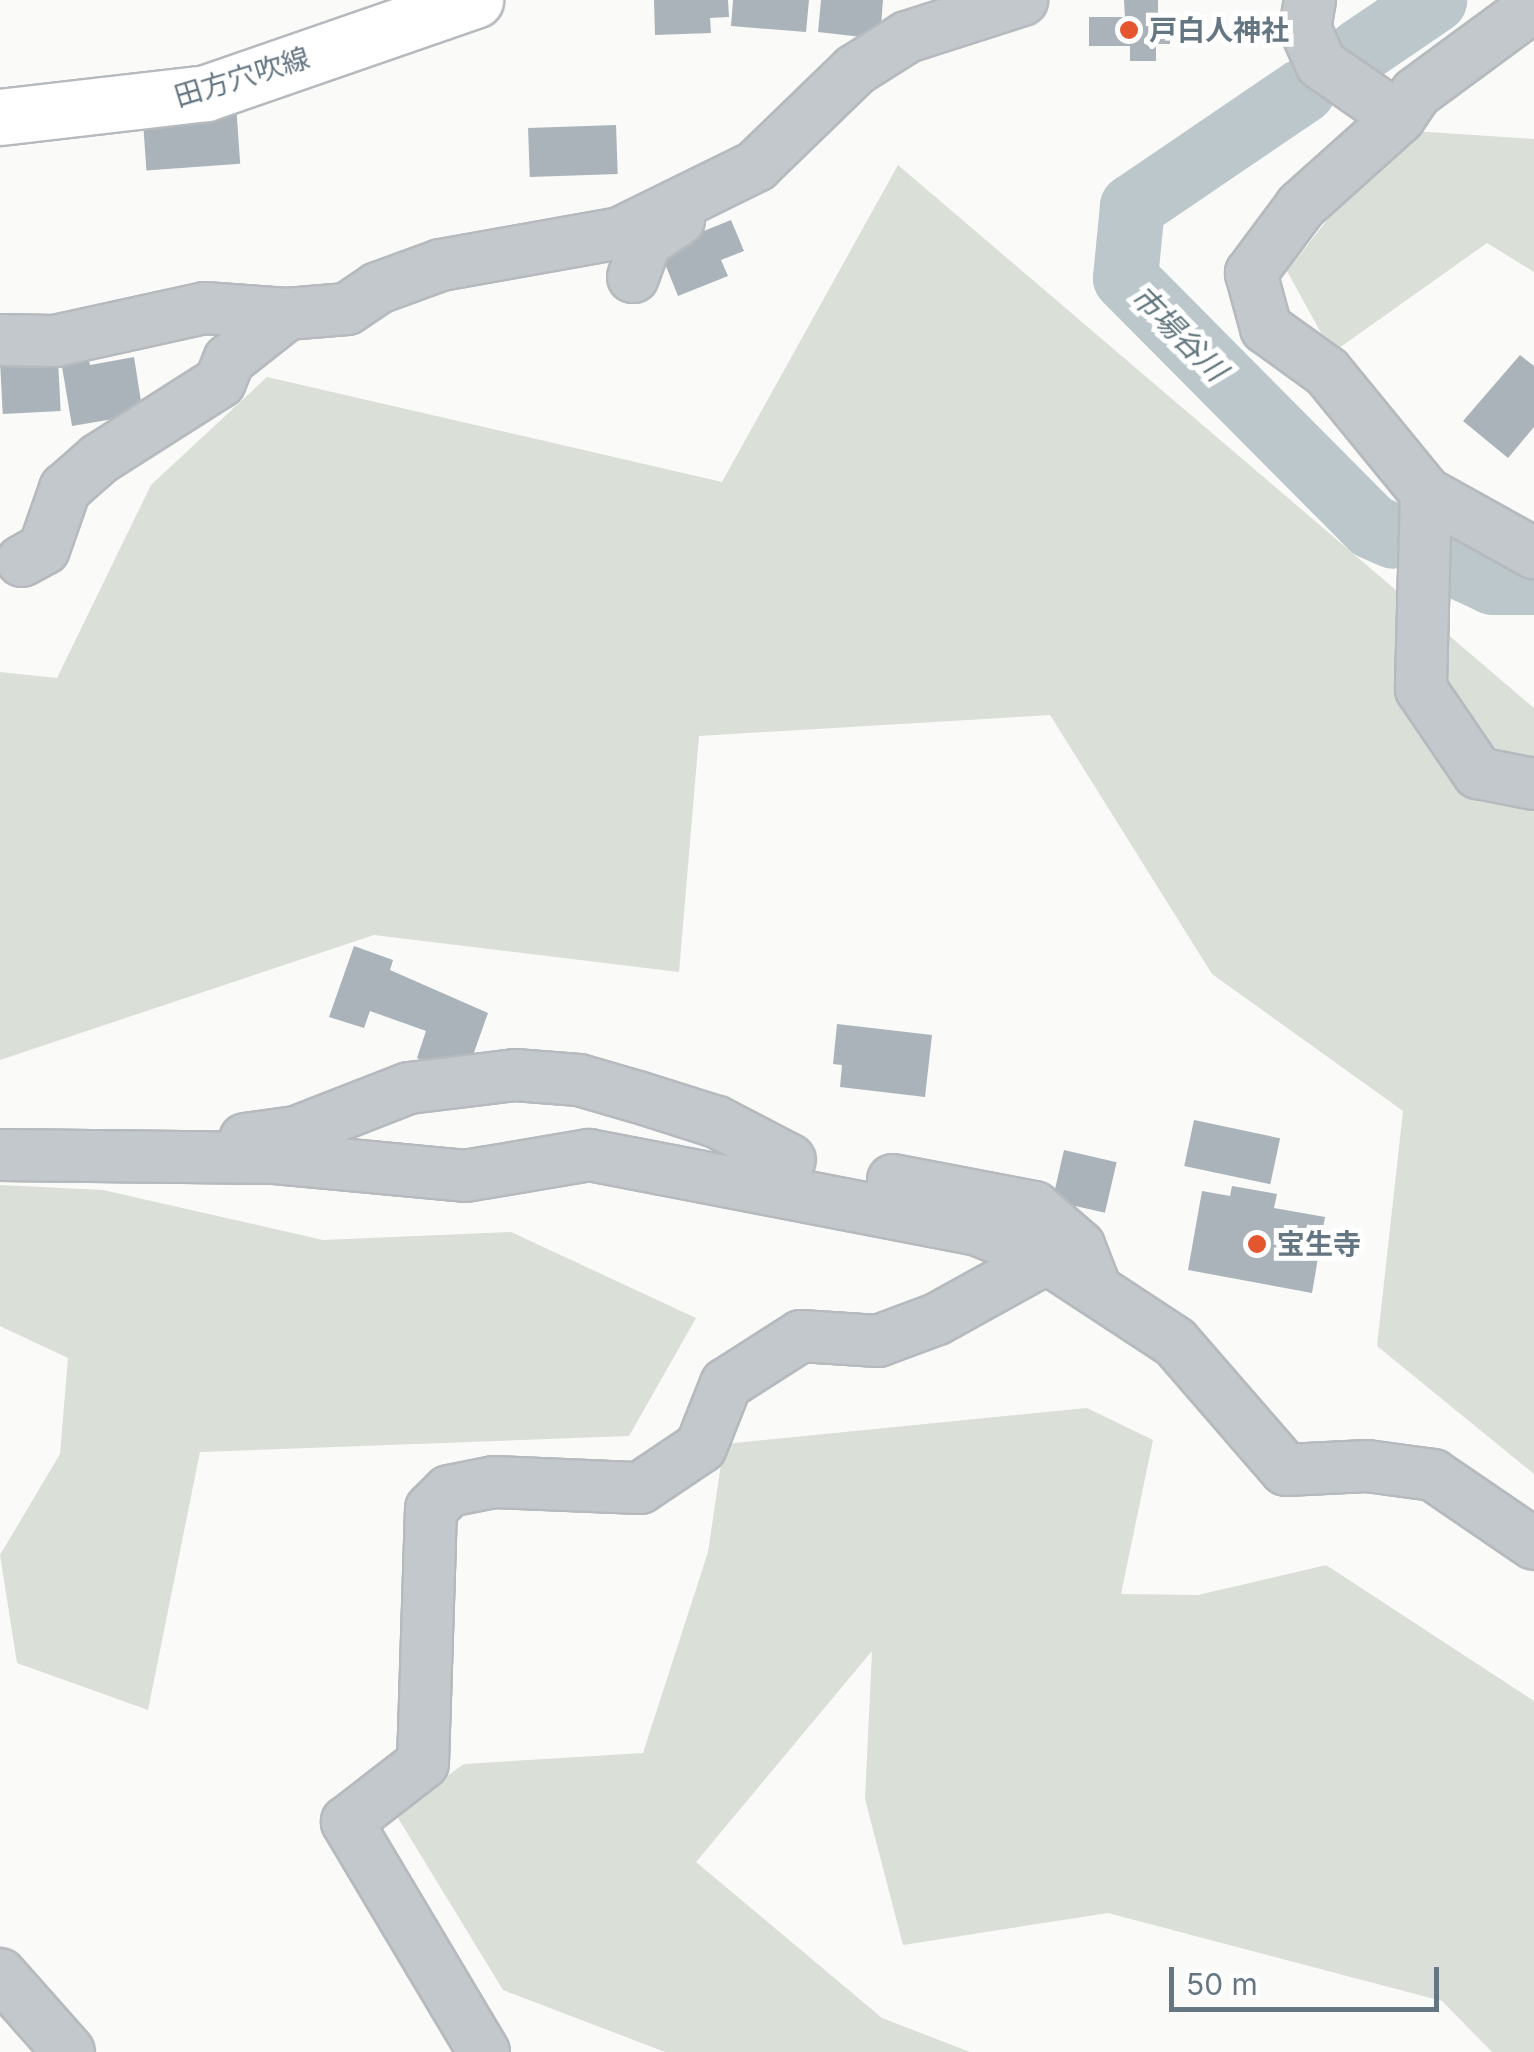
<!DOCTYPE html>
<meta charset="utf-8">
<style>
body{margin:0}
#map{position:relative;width:1534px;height:2052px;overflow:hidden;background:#fafaf8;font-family:Inter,"Noto Sans JP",sans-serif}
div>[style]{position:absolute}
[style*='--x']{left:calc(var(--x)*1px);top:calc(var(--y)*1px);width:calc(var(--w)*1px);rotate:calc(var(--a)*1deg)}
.green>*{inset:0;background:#dadfd7}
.river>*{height:65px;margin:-32.5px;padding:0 32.5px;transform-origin:32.5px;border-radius:32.5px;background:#bbc7cb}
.building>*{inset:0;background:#aab3b9;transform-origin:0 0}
.roads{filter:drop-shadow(2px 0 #b5babe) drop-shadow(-2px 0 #b5babe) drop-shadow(0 2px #b5babe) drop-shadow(0 -2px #b5babe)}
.minor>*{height:50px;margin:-25px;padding:0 25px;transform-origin:25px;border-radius:25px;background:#c3c8cc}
.major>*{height:55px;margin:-27.5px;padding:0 27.5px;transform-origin:27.5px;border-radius:27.5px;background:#fff}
.dots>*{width:28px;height:28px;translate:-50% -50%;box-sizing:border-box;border:5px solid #fff;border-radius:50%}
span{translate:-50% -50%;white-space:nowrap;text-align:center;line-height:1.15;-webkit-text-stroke:10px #fff;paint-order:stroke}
.poi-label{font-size:28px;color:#657683;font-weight:700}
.left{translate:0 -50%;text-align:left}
.street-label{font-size:28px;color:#657683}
.water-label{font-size:30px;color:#60757c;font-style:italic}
.scale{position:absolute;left:1169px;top:1967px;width:270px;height:45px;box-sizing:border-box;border:5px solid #657683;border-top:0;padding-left:12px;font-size:30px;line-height:35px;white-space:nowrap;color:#657683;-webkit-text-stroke:8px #fff;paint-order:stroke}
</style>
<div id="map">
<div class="green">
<i style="clip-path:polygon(1398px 130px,1534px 139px,1534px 272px,1487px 243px,1332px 353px,1287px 271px)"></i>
<i style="clip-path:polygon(898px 165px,1534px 708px,1534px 1474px,1377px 1346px,1403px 1111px,1212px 974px,1050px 715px,699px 736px,679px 972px,374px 935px,0 1060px,0 672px,57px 678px,151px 485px,267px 377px,722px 482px)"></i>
<i style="clip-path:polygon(0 1185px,103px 1190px,323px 1240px,511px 1232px,696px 1318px,629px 1436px,200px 1452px,148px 1710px,17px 1663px,0 1555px,60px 1454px,68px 1358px,0 1326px)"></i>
<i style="clip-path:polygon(1087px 1408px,1153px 1440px,1121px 1594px,1198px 1595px,1326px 1565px,1534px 1701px,1534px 2052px,1492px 2052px,1442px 2001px,1108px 1913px,903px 1945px,865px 1799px,872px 1651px,696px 1862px,882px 2018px,970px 2052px,665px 2052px,503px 1990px,395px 1813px,464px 1764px,643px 1753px,708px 1552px,724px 1444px)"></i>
</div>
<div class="river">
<i style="--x:1359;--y:51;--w:91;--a:-34.2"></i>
<i style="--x:1303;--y:90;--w:207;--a:145.8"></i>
<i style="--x:1132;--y:206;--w:72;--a:95.6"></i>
<i style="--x:1125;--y:278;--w:349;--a:45.2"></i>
<i style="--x:1371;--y:526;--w:24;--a:24"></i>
<i style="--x:1456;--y:565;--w:40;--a:25"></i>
<i style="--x:1492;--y:582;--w:42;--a:0"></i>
</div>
<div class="building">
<i style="clip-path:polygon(654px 0,728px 0,729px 17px,710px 18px,711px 33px,655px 35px)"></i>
<i style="clip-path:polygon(733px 0,809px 0,806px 32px,731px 26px)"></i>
<i style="clip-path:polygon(821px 0,883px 0,880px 39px,818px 32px)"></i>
<i style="clip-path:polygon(1124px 0,1158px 0,1158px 14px,1170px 14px,1170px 44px,1156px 44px,1156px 61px,1130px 61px,1130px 46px,1089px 46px,1089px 17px,1125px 17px)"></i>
<i style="left:236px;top:104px;width:60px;height:94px;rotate:86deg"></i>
<i style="left:616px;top:125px;width:49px;height:88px;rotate:88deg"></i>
<i style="clip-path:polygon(731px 220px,744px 251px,721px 260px,728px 276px,678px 296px,659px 249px)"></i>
<i style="clip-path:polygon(1520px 355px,1534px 366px,1534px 427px,1508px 458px,1463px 421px)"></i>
<i style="clip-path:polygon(88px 356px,90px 365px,134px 357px,143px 414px,72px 426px,61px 361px)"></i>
<i style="left:58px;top:360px;width:51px;height:58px;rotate:87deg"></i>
<i style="clip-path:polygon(354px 946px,393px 960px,390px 970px,488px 1013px,466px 1075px,417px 1058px,426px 1031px,370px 1011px,364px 1028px,329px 1017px)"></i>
<i style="clip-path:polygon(837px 1024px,932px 1035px,925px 1097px,840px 1087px,842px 1065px,833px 1064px)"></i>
<i style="left:1194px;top:1120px;width:88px;height:47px;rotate:12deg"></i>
<i style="left:1064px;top:1150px;width:54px;height:52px;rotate:13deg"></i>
<i style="clip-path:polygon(1232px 1186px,1277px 1194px,1274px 1208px,1325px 1217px,1312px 1293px,1188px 1270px,1202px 1191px,1230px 1196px)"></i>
</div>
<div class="roads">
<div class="minor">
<i style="--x:1310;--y:0;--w:28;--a:100"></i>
<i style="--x:1305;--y:28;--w:39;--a:66"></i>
<i style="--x:1321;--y:64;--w:95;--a:34.7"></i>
<i style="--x:1534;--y:6;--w:147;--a:143.6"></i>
<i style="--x:1416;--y:93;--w:30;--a:124"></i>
<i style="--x:1399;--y:118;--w:132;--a:138.1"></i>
<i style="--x:1301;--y:206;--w:84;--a:126.7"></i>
<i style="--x:1251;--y:273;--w:57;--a:74.7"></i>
<i style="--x:1266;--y:328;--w:75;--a:35.8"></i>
<i style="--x:1327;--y:372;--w:156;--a:50.7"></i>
<i style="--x:1426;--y:493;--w:124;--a:29.1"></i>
<i style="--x:633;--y:277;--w:37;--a:-70"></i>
<i style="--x:646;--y:242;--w:40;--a:-34"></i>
<i style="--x:0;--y:340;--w:55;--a:1"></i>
<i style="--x:55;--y:341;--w:154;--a:-12.4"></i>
<i style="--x:205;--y:308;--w:82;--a:4.2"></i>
<i style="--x:287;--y:314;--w:60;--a:-4.8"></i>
<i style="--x:347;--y:309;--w:37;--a:-34"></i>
<i style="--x:378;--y:288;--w:67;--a:-20.1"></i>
<i style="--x:441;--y:265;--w:182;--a:-10.1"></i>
<i style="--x:620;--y:233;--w:152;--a:-26.2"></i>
<i style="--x:756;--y:166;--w:138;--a:-44.1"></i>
<i style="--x:855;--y:70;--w:62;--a:-32.4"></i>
<i style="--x:907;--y:37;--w:121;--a:-17.8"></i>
<i style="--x:1426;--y:493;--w:196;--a:91.5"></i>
<i style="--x:1421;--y:689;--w:102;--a:55.8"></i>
<i style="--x:1478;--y:773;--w:57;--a:11.1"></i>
<i style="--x:22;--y:561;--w:25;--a:-29"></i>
<i style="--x:44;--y:549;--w:64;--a:-70.7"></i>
<i style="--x:65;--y:489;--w:45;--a:-41.4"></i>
<i style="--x:99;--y:459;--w:143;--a:-32.5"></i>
<i style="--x:220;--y:382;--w:24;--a:-68"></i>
<i style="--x:229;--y:360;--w:74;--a:-38.4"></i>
<i style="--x:245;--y:1139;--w:51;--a:-7.8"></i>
<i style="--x:296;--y:1132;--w:121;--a:-21.3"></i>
<i style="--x:409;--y:1088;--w:107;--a:-7"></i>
<i style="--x:515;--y:1075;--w:64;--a:4.5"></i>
<i style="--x:579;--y:1080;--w:61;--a:16.1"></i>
<i style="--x:638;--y:1097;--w:83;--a:17.6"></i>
<i style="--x:717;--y:1122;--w:82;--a:27.5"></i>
<i style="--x:0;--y:1155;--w:275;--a:0.6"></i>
<i style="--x:275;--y:1158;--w:191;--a:5.4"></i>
<i style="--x:465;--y:1176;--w:126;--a:-9.6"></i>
<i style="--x:589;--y:1155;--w:396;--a:10.9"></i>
<i style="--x:978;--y:1230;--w:74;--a:22.1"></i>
<i style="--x:1047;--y:1258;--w:153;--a:33.3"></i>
<i style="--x:1175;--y:1342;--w:169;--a:49.1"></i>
<i style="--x:1286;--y:1470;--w:81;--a:-2.8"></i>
<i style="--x:1367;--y:1466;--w:67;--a:7.8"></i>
<i style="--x:1433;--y:1475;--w:122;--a:34.3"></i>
<i style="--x:893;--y:1180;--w:144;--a:10.8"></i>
<i style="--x:1034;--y:1207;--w:60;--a:40.9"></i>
<i style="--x:1079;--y:1246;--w:41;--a:68.5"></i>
<i style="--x:0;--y:1974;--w:104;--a:48.5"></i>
<i style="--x:484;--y:2052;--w:268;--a:-120.8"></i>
<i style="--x:347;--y:1822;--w:96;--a:-37.8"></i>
<i style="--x:423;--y:1763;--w:254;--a:-88.2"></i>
<i style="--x:431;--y:1509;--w:25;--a:-45"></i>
<i style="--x:449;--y:1491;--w:46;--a:-11.3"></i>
<i style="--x:494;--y:1482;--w:146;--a:2.4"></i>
<i style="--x:640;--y:1488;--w:73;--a:-33.9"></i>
<i style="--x:701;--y:1447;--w:68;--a:-68.4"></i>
<i style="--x:726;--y:1384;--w:89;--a:-32.6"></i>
<i style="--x:801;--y:1336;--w:77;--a:3.7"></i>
<i style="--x:878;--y:1341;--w:63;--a:-20.4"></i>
<i style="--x:937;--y:1319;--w:126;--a:-29"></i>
</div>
<div class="major">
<i style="--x:0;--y:117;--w:207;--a:-6.6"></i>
<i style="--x:206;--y:93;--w:285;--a:-19.1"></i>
</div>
</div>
<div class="dots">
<i style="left:1129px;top:30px;background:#e4572e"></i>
<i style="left:1257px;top:1244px;background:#e4572e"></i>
</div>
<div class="poi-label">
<span class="left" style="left:1149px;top:30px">戸白人神社</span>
<span class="left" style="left:1277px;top:1244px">宝生寺</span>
</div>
<div class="street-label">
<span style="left:242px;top:77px;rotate:-17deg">田方穴吹線</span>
</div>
<div class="water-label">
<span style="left:1179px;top:333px;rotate:45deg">市場谷川</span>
</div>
<div class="scale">50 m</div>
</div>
